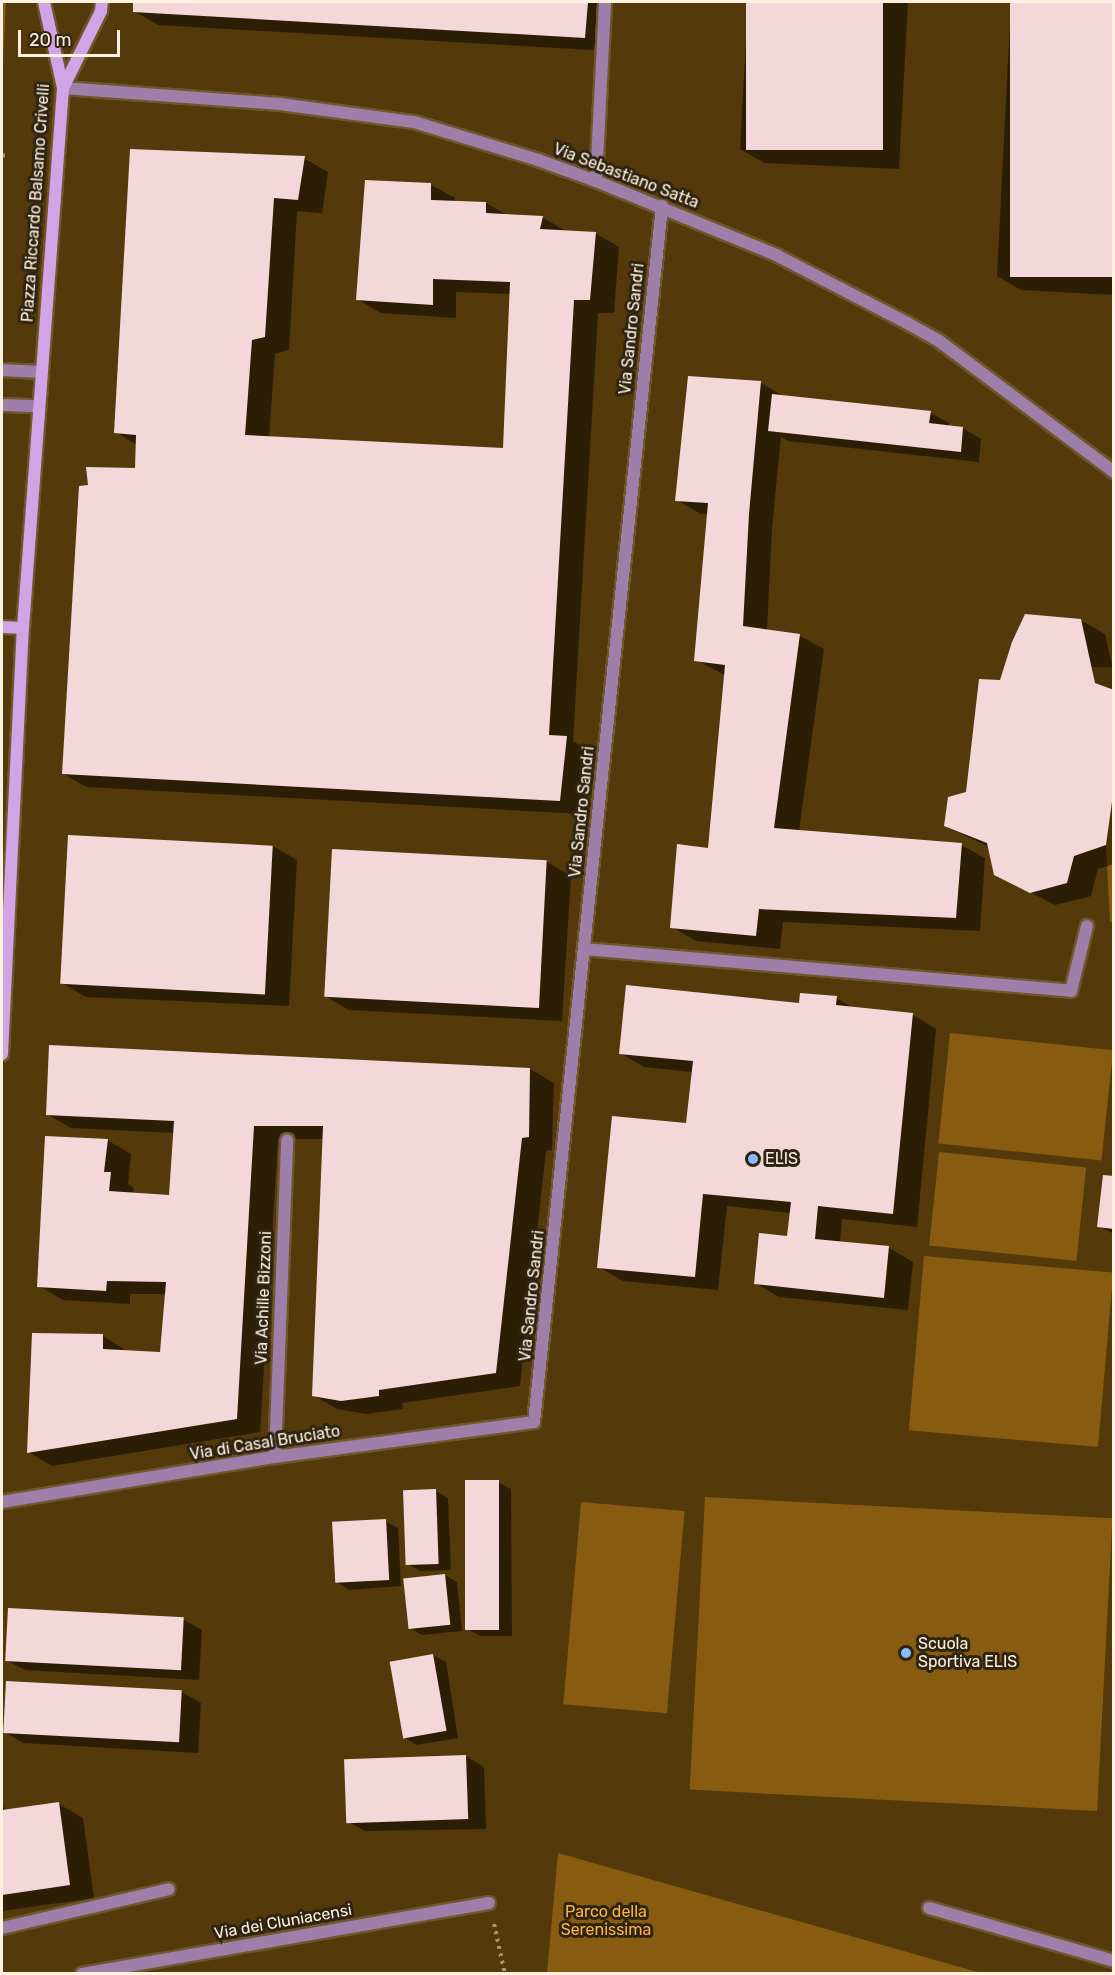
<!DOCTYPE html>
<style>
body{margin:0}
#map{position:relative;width:1115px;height:1975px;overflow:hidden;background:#54390a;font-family:Rubik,sans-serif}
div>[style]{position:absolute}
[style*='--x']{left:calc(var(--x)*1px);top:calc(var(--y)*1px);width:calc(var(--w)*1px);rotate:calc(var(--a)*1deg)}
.green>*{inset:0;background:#875c10;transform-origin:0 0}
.shadow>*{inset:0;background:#0007}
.building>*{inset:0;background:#f4d8d9;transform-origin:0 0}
.path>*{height:4px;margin-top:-2px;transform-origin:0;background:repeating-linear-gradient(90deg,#a89473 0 3px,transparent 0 7.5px)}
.roads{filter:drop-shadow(2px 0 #6f562c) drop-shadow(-2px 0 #6f562c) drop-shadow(0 2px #6f562c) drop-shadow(0 -2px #6f562c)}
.lane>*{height:12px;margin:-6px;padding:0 6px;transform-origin:6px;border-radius:6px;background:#9d7fa9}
.street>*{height:12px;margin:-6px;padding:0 6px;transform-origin:6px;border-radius:6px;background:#9d7fa9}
.secondary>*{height:12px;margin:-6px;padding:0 6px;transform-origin:6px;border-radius:6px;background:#d2a3e5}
.dots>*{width:16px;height:16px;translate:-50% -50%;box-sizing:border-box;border:3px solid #2f2311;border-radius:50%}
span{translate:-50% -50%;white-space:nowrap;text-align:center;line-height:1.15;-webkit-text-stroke:6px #2f2311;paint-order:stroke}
.street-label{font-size:16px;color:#fef1df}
.poi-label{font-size:16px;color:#fef1df}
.left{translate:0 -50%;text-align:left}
.park-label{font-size:16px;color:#fab544}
.frame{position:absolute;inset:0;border:3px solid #fef1df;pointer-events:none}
.scale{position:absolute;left:18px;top:30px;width:102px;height:27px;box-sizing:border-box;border:3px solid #fef1df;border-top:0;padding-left:8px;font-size:18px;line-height:21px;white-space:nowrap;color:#fef1df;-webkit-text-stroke:4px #2f2311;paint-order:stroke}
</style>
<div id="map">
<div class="green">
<i style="clip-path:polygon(2px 2px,6px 2px,2px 84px)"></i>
<i style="clip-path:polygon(1091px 667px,1113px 667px,1113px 690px,1095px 683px)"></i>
<i style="clip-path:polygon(1113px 787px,1114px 921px,1110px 922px,1106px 845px)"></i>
<i style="left:950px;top:1033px;width:164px;height:111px;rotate:6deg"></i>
<i style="left:939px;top:1152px;width:148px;height:94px;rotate:6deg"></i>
<i style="left:924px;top:1256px;width:190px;height:175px;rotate:5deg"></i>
<i style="left:705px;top:1497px;width:408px;height:293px;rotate:3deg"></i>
<i style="left:581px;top:1502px;width:104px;height:203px;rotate:5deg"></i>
<i style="clip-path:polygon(558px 1853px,981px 1973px,547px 1973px)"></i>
</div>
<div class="shadow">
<i style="clip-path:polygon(135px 2px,613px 2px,609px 51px,158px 25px,134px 11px)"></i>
<i style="clip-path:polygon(748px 2px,908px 2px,899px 169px,764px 163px,740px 149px)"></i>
<i style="clip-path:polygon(1011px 2px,1114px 2px,1114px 295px,1021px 290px,997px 276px)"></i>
<i style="clip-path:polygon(132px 150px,304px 158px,328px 172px,322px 213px,297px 211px,289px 350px,275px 354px,269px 438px,505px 449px,511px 294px,456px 292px,456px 318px,381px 313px,357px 299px,431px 185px,455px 198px,455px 202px,486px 203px,507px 215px,542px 217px,566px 231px,595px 233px,619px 247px,614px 313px,598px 313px,573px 741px,590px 751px,583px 814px,87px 787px,63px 774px,89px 486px,136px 469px,137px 445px,116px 432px)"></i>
<i style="clip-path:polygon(761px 383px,785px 397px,931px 413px,949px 423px,949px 427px,963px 428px,981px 439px,979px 462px,788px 441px,781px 437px,772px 528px,767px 631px,800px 636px,824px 649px,799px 831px,961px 845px,985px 858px,980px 931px,783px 922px,780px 949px,696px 941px,672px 927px,709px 850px,725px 675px,696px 660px,709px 514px,701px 514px,677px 500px)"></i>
<i style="clip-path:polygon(1080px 620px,1105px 634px,1114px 674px,1114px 864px,1098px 869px,1091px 896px,1055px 905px,995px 874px,989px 847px,945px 826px,968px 793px,1001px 681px)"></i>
<i style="clip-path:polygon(273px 846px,297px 860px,289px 1006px,86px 997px,62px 983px)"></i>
<i style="clip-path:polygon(547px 862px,571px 876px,562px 1021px,349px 1010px,325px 996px)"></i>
<i style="clip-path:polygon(836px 998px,855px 1009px,913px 1015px,936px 1029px,917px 1227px,842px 1219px,840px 1243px,889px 1248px,913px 1262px,908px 1310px,779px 1297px,755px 1283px,788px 1238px,791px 1213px,727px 1206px,718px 1290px,623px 1281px,599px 1267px,688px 1125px,693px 1072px,644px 1067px,620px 1053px,800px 1004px)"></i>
<i style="clip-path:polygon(530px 1069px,554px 1083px,552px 1150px,546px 1151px,520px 1386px,402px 1403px,403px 1409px,366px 1414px,337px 1409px,313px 1395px,324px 1139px,278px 1139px,260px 1432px,52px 1466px,28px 1452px,103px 1336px,127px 1351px,161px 1353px,166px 1294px,130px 1294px,130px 1304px,63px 1300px,39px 1286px,107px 1140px,131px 1154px,128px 1184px,134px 1188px,133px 1194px,170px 1196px,174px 1133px,71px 1128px,47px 1114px)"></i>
<i style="clip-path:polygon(1114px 1178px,1114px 1234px,1099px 1226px)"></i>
<i style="clip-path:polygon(498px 1482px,511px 1489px,512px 1636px,480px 1636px,468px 1629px)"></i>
<i style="clip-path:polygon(435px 1491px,448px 1498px,451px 1570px,420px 1571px,408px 1564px)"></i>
<i style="clip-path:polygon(385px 1521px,398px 1528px,401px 1586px,349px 1590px,337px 1582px)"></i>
<i style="clip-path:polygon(445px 1575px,457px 1582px,462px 1631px,422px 1635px,410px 1628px)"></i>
<i style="clip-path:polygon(184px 1620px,202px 1630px,199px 1680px,25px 1670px,6px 1660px)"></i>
<i style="clip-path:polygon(433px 1655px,446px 1662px,458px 1738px,416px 1745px,404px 1737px)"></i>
<i style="clip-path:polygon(8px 1682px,182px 1692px,201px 1703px,198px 1753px,23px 1743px,5px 1732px)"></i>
<i style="clip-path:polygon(466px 1756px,484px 1767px,486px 1829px,365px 1831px,347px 1821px)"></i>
<i style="clip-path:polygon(2px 1800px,5px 1811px,59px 1804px,83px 1818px,94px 1898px,2px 1911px)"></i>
</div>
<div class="building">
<i style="clip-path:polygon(133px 2px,588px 2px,585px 38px,133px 12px)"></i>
<i style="left:746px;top:2px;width:137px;height:148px"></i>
<i style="left:1010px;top:2px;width:104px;height:275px"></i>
<i style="clip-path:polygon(130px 149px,305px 156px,298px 200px,274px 198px,265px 337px,252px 340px,245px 435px,503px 448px,510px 282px,433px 279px,433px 305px,356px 300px,365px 180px,431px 183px,431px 200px,486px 202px,486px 213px,543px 216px,540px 229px,596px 232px,590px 300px,574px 300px,549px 735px,567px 736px,560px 801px,62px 774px,79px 486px,88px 485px,86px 467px,135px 468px,136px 435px,114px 433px)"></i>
<i style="clip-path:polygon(688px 376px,761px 381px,749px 514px,743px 626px,800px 634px,774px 828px,962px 843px,956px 918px,759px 909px,756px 936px,670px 928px,677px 844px,708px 848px,725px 665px,694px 661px,708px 503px,675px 501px)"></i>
<i style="clip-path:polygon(772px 394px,931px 411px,929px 423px,963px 427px,961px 452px,768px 431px)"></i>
<i style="clip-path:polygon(1025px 614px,1081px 619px,1095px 683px,1114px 690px,1114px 787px,1106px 845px,1074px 856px,1067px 883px,1030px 893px,994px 875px,987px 843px,944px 826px,948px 797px,966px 792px,979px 679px,1000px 680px,1012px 642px)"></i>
<i style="left:68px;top:835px;width:205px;height:149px;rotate:3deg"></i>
<i style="left:332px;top:849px;width:215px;height:148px;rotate:3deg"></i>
<i style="clip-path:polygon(626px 985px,799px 1003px,800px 993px,837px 996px,836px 1005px,913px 1013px,893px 1214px,818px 1206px,815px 1239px,889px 1246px,884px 1298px,754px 1284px,759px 1233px,787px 1236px,791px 1202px,703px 1194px,695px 1277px,597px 1268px,612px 1116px,686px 1123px,693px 1061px,619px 1054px)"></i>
<i style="clip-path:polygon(49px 1045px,530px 1068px,529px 1137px,522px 1138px,496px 1373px,379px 1390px,379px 1396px,341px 1401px,312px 1396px,323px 1126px,254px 1126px,237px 1419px,27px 1453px,32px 1333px,103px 1334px,103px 1349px,160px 1352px,166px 1282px,107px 1281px,106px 1291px,37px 1287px,45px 1136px,108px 1139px,104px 1172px,111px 1172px,109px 1191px,169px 1195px,174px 1121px,46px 1115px)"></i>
<i style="clip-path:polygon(1103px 1175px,1114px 1176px,1114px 1229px,1097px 1227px)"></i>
<i style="left:499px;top:1480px;width:150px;height:34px;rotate:90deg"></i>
<i style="left:436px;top:1489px;width:75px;height:33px;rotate:88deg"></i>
<i style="left:386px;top:1519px;width:61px;height:54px;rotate:87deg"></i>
<i style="left:445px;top:1574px;width:51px;height:42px;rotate:84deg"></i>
<i style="left:8px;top:1608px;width:176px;height:53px;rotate:3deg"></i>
<i style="left:433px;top:1654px;width:78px;height:44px;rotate:80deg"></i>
<i style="left:6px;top:1681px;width:176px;height:52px;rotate:3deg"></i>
<i style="left:466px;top:1755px;width:64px;height:122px;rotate:88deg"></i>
<i style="clip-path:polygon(59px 1802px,70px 1885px,2px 1895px,2px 1810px)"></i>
</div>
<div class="path">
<i style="--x:2;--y:155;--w:5;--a:11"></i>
<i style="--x:494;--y:1924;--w:51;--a:77.6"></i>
</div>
<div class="roads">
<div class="lane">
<i style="--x:596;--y:181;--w:179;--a:-87.1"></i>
<i style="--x:2;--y:370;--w:39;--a:3"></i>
<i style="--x:2;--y:405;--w:36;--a:2"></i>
<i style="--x:584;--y:949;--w:489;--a:4.9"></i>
<i style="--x:1071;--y:991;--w:67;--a:-76.2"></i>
<i style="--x:2;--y:1928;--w:171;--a:-13.1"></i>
</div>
<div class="street">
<i style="--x:63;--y:88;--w:218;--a:4.2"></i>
<i style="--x:280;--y:104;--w:135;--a:7.7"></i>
<i style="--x:414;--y:122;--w:130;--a:17"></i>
<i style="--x:538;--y:160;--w:62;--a:19.9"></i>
<i style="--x:596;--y:181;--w:195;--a:22.3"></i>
<i style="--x:776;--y:255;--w:148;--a:27.4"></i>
<i style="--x:907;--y:323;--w:37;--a:29"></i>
<i style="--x:939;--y:341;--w:219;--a:36.8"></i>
<i style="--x:275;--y:1457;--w:317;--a:-87.8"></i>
<i style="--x:2;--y:1502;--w:277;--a:-9.4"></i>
<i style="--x:275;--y:1457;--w:261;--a:-7.7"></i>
<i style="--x:534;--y:1422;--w:1223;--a:-83.99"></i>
<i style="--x:929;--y:1908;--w:192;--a:16"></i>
<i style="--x:82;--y:1974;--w:413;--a:-9.9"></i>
</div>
<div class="secondary">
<i style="--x:63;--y:88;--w:86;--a:-63.7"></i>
<i style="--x:101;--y:11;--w:9;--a:-84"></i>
<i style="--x:2;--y:627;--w:21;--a:3"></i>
<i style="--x:2;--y:1054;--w:427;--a:-87.2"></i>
<i style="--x:23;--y:628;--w:541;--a:-85.76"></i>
<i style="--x:63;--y:88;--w:88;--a:-102.5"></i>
</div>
</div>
<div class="dots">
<i style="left:753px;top:1159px;background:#89bafc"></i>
<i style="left:906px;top:1653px;background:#89bafc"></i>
</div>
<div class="street-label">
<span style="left:626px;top:176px;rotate:21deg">Via Sebastiano Satta</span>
<span style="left:36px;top:203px;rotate:-86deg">Piazza Riccardo Balsamo Crivelli</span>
<span style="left:632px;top:329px;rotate:-84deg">Via Sandro Sandri</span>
<span style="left:582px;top:812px;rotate:-84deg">Via Sandro Sandri</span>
<span style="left:532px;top:1296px;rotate:-84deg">Via Sandro Sandri</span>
<span style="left:264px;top:1298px;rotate:-88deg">Via Achille Bizzoni</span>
<span style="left:265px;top:1443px;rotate:-9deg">Via di Casal Bruciato</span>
<span style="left:283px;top:1922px;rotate:-10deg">Via dei Cluniacensi</span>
</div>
<div class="poi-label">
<span class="left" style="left:765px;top:1159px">ELIS</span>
<span class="left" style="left:918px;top:1653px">Scuola<br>Sportiva ELIS</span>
</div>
<div class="park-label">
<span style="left:606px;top:1921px">Parco della<br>Serenissima</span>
</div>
<div class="frame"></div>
<div class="scale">20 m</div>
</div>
